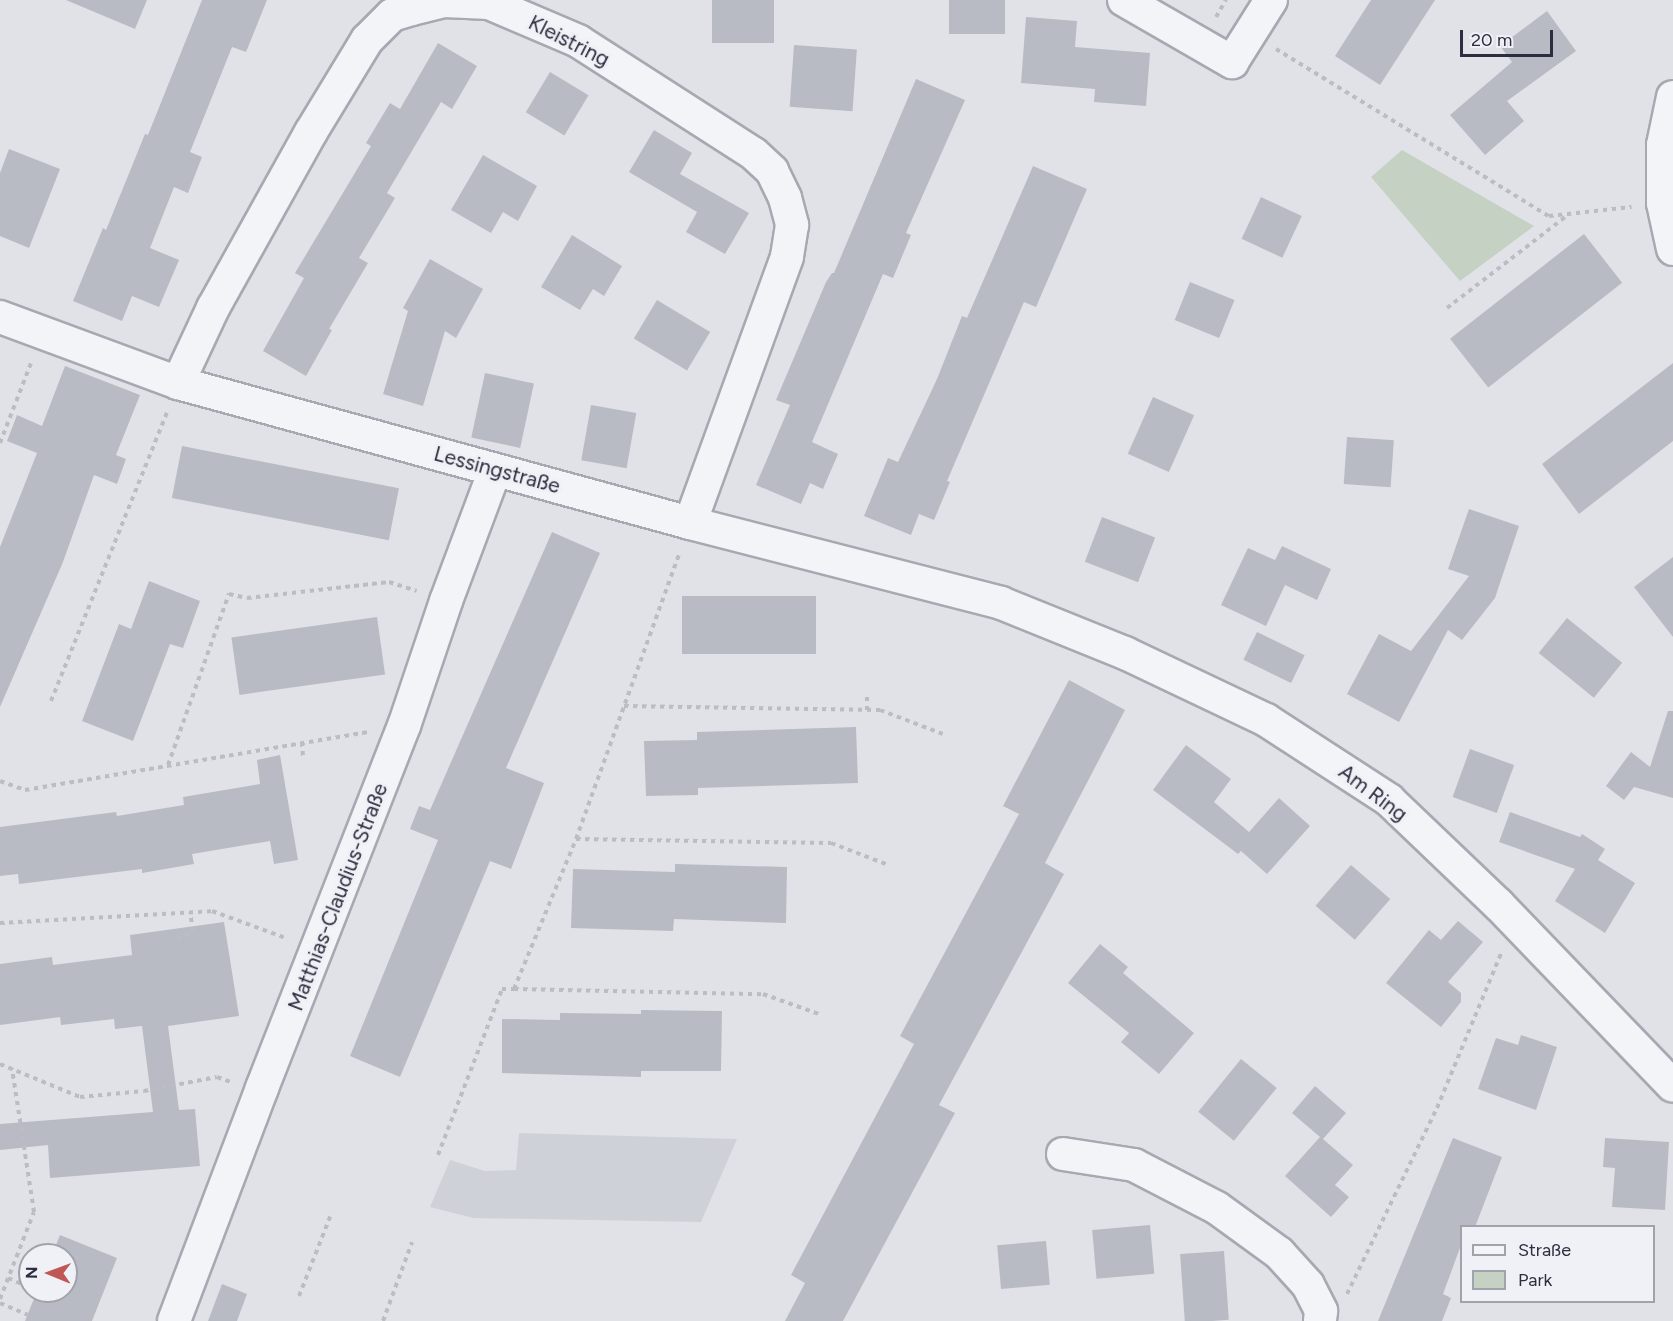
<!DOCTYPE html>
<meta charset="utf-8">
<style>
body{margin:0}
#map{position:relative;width:1673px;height:1321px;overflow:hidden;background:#e1e2e8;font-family:Figtree,sans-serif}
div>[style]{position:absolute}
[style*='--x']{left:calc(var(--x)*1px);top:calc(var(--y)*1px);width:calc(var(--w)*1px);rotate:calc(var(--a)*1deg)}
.built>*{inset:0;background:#cfd1d9}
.green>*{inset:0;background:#c4d1c3}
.building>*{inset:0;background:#b9bbc4;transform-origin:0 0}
.path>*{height:4px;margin-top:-2px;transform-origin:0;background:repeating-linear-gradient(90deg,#bbbdc3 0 4.5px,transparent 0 9px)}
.roads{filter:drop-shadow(2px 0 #a7a8b2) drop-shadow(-2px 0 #a7a8b2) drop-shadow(0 2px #a7a8b2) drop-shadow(0 -2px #a7a8b2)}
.street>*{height:32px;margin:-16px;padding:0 16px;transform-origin:16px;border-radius:16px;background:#f3f4f7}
span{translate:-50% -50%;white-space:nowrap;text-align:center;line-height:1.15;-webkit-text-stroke:6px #f0f1f6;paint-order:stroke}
.street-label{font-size:21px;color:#2b2e3e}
.legend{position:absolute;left:1460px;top:1225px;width:195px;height:78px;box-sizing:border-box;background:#f0f1f6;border:2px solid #a1a3ac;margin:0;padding:8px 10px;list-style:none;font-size:18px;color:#2b2e3e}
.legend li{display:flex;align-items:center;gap:12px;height:30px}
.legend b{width:30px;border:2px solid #a1a3ac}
.north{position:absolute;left:18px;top:1243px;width:60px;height:60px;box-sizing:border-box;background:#f0f1f6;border:2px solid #a1a3ac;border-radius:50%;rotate:271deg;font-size:16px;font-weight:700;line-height:24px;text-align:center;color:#2b2e3e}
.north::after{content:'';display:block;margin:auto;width:21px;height:27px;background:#bf5854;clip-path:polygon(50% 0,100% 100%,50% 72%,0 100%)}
.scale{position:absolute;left:1460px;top:30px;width:93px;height:27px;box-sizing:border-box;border:3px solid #2b2e3e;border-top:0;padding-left:8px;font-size:18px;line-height:21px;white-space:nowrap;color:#2b2e3e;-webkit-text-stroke:4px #f0f1f6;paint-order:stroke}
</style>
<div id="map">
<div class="built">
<i style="clip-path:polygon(519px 1133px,737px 1139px,701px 1222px,473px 1218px,430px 1207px,450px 1160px,485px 1171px,516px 1170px)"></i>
</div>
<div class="green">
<i style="clip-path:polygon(1402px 150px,1534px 226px,1460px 281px,1371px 177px)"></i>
</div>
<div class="building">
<i style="clip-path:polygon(66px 0,147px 0,135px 29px)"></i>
<i style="clip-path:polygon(202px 0,267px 0,246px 52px,232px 47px,190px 152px,202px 157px,188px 193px,174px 187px,150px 248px,179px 260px,159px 307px,132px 296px,122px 321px,73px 301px,103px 228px,106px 230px,145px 134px,148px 135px)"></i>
<i style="left:712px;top:0;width:62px;height:43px"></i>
<i style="left:949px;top:0;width:56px;height:34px"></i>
<i style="clip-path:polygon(1371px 0,1435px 0,1380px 85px,1335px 56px)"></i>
<i style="clip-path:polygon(1547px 11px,1576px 51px,1507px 101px,1524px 121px,1485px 155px,1450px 115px,1512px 62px,1500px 46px)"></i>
<i style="clip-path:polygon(1026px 17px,1077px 21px,1075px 47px,1150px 53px,1146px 106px,1094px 102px,1095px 89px,1021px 83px)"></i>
<i style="clip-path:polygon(438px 43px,477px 66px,452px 109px,441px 102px,387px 193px,395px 198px,359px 258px,368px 263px,329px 329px,332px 330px,306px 376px,263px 351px,304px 278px,295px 273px,371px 146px,366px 143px,390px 103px,400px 109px)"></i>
<i style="left:794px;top:45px;width:63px;height:62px;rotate:4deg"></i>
<i style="left:550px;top:72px;width:45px;height:47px;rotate:31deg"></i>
<i style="clip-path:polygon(916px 79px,965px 100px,906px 233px,911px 235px,893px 278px,883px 274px,812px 442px,838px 454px,823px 489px,810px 483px,801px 504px,756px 485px,790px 405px,776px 400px,826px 282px,832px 273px,834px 273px)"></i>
<i style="clip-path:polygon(654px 130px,692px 153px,680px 174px,749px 213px,725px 254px,686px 232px,697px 212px,629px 172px)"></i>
<i style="clip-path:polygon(9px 149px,60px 169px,29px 248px,0 236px,0 173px)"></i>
<i style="clip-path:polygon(483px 155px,537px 186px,518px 221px,503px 212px,491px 233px,451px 210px)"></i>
<i style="clip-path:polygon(1033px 166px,1087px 189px,1036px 307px,1024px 302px,947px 481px,950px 482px,934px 520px,919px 514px,911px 535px,864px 516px,888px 458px,898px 462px,937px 379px,962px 316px,967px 318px)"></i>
<i style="left:1261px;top:197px;width:45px;height:46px;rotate:25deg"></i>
<i style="left:1584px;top:234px;width:62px;height:170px;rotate:52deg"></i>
<i style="clip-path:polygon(572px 235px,622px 266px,604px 296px,593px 289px,580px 310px,541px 287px)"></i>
<i style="clip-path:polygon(430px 259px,483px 289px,456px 338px,445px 331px,423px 406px,383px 394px,408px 311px,403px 308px)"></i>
<i style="left:1190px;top:282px;width:48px;height:41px;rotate:22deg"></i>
<i style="left:657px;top:300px;width:62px;height:45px;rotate:31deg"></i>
<i style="clip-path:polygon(1673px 363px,1673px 441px,1579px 514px,1542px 464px)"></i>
<i style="clip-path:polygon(65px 366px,140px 395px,116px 455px,126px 459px,117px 484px,94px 475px,63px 562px,0 707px,0 547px,37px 453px,7px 441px,17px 415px,42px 426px)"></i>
<i style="left:485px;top:373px;width:50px;height:66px;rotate:12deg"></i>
<i style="left:1153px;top:397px;width:45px;height:62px;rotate:24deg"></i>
<i style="left:591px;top:405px;width:46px;height:56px;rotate:10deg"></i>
<i style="left:1347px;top:437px;width:47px;height:47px;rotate:4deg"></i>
<i style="left:182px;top:446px;width:221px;height:53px;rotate:11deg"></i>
<i style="clip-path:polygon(1469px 509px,1519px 526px,1495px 598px,1462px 640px,1448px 630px,1399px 722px,1347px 694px,1379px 634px,1411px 651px,1469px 576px,1448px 569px)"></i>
<i style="left:1102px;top:517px;width:57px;height:48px;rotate:21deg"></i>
<i style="clip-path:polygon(552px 532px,600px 553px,506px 768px,544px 783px,511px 869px,490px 861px,400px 1077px,350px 1056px,438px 840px,410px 829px,419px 806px,430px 810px)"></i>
<i style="clip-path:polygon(1282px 546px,1331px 569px,1317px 600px,1285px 585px,1266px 626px,1221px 605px,1248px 548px,1275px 560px)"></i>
<i style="clip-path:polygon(1673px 557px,1673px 637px,1634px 587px)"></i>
<i style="clip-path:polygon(149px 581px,200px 601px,183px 648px,170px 644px,133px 741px,82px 721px,119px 624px,131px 629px)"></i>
<i style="left:682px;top:596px;width:134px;height:58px"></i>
<i style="left:377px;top:617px;width:58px;height:147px;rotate:82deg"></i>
<i style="left:1567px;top:618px;width:71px;height:45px;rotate:39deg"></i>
<i style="left:1257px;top:632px;width:53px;height:31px;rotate:26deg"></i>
<i style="clip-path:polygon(1069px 680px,1125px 710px,1045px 863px,1064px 874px,939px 1105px,955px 1113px,843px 1321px,785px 1321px,805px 1283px,791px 1275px,914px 1044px,900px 1036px,1019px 814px,1003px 806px)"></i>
<i style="clip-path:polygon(1668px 711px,1673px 711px,1673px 798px,1634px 787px,1624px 800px,1606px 786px,1631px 752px,1650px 767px)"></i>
<i style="clip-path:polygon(856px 727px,858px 783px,698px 788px,698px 795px,646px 796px,644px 741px,697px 740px,697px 732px)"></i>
<i style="clip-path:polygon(1186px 745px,1231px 779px,1214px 802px,1249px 832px,1279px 798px,1310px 826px,1267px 874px,1241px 851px,1238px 854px,1153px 790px)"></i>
<i style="left:1470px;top:749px;width:47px;height:51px;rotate:20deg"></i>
<i style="clip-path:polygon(280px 755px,298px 860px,274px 864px,270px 841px,192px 854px,194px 864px,142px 873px,142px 869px,19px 884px,18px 874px,0 876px,0 827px,116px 812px,117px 816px,184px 805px,183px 797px,260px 784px,257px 760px)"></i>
<i style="clip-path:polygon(1510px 812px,1580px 837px,1582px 834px,1605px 849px,1598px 860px,1635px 883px,1605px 933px,1555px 901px,1575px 869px,1499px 842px)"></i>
<i style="clip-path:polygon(675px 864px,787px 867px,786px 923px,674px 919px,673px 931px,571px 928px,573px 869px,675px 872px)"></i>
<i style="left:1351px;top:865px;width:52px;height:54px;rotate:41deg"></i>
<i style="clip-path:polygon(1458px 921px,1483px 942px,1448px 982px,1461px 993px,1461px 1002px,1441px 1027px,1386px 983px,1429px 930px,1441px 940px)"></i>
<i style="clip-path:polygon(224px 922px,239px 1016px,168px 1026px,179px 1110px,195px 1109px,200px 1166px,50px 1178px,48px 1145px,0 1150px,0 1124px,153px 1112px,142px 1026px,115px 1029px,114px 1019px,61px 1025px,60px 1017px,0 1025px,0 964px,52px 957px,53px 965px,132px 955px,130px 935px)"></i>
<i style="clip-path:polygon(1100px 944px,1128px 967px,1123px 973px,1194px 1033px,1159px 1074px,1121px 1042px,1129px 1033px,1068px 983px)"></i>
<i style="clip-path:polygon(641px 1010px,722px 1011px,721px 1071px,641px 1071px,641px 1077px,502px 1073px,502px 1019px,560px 1020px,560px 1013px,641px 1014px)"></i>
<i style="clip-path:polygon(1521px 1035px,1557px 1047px,1536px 1110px,1478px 1089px,1496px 1038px,1518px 1045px)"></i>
<i style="left:1241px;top:1059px;width:46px;height:68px;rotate:39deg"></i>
<i style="clip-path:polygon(1315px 1086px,1346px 1113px,1323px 1139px,1353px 1165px,1335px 1185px,1349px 1197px,1331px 1217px,1285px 1176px,1320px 1137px,1292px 1113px)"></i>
<i style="clip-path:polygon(1453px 1138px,1502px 1157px,1475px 1227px,1461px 1227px,1461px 1245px,1443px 1294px,1451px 1298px,1442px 1321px,1378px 1321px)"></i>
<i style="clip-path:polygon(1605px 1138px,1669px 1142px,1665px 1210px,1612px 1207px,1615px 1168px,1603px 1167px)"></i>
<i style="left:1150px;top:1225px;width:49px;height:58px;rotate:85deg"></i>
<i style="clip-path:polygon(60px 1235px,117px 1258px,92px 1321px,25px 1321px,37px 1291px,66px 1291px,66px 1255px,52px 1255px)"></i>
<i style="left:1046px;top:1241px;width:44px;height:49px;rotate:85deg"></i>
<i style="left:1224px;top:1251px;width:69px;height:44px;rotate:86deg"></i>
<i style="clip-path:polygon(222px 1284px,247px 1294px,237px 1321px,208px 1321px)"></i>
</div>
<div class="path">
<i style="--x:1216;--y:17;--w:20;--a:-60"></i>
<i style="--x:1276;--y:49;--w:320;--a:31.5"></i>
<i style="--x:1549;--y:216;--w:83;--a:-6.2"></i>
<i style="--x:1447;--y:308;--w:154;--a:-37.6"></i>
<i style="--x:0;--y:443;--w:86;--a:-68.8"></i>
<i style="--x:51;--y:701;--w:311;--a:-68.1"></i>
<i style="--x:624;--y:706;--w:256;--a:0.9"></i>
<i style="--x:880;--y:710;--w:67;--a:20.9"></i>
<i style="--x:867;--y:710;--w:14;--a:-90"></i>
<i style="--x:302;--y:742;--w:16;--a:86"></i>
<i style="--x:168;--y:765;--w:182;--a:-70.4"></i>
<i style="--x:229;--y:594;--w:18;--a:13"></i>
<i style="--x:247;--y:598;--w:143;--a:-6.4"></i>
<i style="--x:389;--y:582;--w:29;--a:18"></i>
<i style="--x:0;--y:781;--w:27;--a:20"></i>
<i style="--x:25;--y:790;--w:348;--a:-9.6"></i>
<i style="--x:576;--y:839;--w:255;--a:0.9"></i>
<i style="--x:831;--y:843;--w:59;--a:20.9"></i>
<i style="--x:0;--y:923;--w:212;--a:-3.2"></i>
<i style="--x:212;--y:911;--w:81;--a:20.2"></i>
<i style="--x:177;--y:939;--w:18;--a:-27"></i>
<i style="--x:193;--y:931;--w:19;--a:-99"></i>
<i style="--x:514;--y:989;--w:249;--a:1.2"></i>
<i style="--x:763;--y:994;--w:59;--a:19.7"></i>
<i style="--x:0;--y:1064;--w:87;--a:22.4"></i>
<i style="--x:80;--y:1097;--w:64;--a:-5.4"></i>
<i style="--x:144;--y:1091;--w:74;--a:-10.9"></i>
<i style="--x:217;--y:1077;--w:15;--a:20"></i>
<i style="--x:438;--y:1155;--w:178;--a:-68.9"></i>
<i style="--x:502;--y:989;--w:12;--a:0"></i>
<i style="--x:514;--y:989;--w:162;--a:-67.5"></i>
<i style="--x:576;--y:839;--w:305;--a:-70.1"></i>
<i style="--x:8;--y:1278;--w:24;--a:24"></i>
<i style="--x:36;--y:1291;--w:1;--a:45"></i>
<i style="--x:1347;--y:1294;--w:207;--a:-64.2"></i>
<i style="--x:1437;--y:1108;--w:170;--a:-67.5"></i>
<i style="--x:299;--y:1296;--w:90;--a:-68.6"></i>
<i style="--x:0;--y:1299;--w:93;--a:-68.7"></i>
<i style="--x:34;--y:1212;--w:145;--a:-98.7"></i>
<i style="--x:0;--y:1303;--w:30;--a:23"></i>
<i style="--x:383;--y:1321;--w:84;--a:-69.8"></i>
</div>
<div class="roads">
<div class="street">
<i style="--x:1124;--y:0;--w:125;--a:29.9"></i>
<i style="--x:1232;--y:62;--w:73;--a:-57.8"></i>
<i style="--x:1673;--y:97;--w:49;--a:101.8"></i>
<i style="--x:1663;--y:145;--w:58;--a:90"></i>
<i style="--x:1663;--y:203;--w:47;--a:77.7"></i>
<i style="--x:0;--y:317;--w:190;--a:20.3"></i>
<i style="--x:178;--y:383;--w:531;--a:15.29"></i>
<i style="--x:690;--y:523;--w:321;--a:14.4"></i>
<i style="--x:1001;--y:603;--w:134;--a:22"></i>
<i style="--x:1125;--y:653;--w:156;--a:25.4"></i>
<i style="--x:1266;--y:720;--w:147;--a:33"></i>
<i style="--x:1389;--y:800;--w:151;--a:43.7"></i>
<i style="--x:1498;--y:904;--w:252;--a:46.1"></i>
<i style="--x:178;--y:383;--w:83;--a:-65"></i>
<i style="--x:213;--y:308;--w:201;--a:-60.9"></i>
<i style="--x:311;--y:132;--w:108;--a:-58.7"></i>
<i style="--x:367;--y:40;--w:35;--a:-45"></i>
<i style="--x:392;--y:15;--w:21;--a:-17"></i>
<i style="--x:412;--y:9;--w:33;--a:-14"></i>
<i style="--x:444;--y:1;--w:45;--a:2.5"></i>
<i style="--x:489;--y:3;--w:97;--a:23.1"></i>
<i style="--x:578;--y:41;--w:209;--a:32.7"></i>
<i style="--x:754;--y:154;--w:25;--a:43"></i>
<i style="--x:772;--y:171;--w:30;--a:64"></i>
<i style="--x:785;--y:198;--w:28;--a:75"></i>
<i style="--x:792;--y:225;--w:32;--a:99"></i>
<i style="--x:787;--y:257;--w:283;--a:110"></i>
<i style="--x:1063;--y:1154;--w:72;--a:8.8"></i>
<i style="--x:1134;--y:1165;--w:93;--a:27.4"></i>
<i style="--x:1217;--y:1208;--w:77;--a:36"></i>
<i style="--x:1279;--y:1253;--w:43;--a:47.8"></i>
<i style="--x:1308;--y:1285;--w:29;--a:63"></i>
<i style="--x:1321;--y:1311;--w:10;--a:96"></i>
<i style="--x:174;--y:1321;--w:249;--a:-69.3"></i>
<i style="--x:262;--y:1088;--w:389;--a:-68.6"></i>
<i style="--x:404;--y:726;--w:132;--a:-71.4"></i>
<i style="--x:446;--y:601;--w:140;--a:-69.5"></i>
</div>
</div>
<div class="street-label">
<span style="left:569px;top:41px;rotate:27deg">Kleistring</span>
<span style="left:497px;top:470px;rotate:15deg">Lessingstraße</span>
<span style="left:1373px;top:793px;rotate:37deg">Am Ring</span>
<span style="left:338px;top:897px;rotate:-69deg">Matthias-Claudius-Straße</span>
</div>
<ul class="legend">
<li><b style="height:8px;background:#f3f4f7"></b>Straße</li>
<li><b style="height:16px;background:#c4d1c3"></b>Park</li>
</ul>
<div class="north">N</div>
<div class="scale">20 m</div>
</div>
